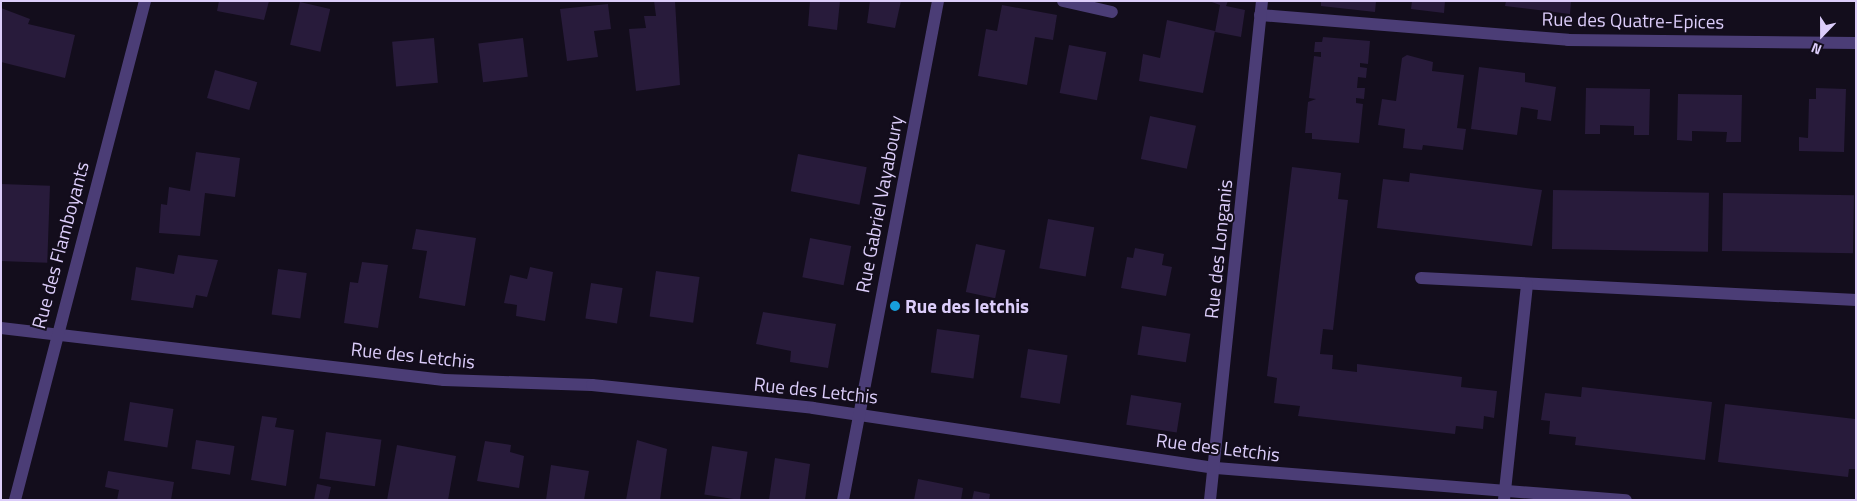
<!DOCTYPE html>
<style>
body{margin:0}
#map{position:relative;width:1857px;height:501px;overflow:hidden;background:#130d1c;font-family:"Titillium Web",sans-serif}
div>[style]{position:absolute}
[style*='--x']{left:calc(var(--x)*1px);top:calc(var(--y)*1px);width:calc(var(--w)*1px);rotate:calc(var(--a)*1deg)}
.building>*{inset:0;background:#281b3b;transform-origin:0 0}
.minor>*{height:12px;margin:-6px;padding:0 6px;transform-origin:6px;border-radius:6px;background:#4b3d76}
.dots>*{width:14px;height:14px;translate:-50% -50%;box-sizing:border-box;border:2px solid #130d1c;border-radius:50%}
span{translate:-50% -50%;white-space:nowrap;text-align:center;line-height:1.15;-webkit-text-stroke:4px #130d1c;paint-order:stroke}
.street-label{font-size:19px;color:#dccdfa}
.poi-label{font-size:19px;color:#dccdfa;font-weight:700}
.left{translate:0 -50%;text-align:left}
.frame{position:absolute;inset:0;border:2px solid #dccdfa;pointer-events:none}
.north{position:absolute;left:1797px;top:10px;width:50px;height:50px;-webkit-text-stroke:4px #130d1c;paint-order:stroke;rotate:202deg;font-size:14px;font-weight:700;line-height:20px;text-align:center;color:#dccdfa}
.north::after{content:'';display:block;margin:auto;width:18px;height:22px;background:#dccdfa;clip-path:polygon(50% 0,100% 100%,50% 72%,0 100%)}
</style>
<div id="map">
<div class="building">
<i style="clip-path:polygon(219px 1px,269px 1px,264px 20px,217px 11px)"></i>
<i style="clip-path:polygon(654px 1px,675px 1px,680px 85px,636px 91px,629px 29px,646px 28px,644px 16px,656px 16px)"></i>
<i style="clip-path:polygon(810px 1px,840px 1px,837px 30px,808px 26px)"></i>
<i style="clip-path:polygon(870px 1px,901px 1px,895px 28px,867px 23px)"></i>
<i style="clip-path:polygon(1209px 1px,1228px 1px,1226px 6px,1245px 10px,1241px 37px,1215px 32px,1220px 5px)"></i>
<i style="clip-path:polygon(1321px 1px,1376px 1px,1375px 12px,1321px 6px)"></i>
<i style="clip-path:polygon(1412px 1px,1445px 1px,1444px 13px,1411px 9px)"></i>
<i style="clip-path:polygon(1506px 1px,1571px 1px,1570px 14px,1505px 6px)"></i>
<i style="left:300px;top:2px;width:31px;height:44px;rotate:13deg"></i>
<i style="clip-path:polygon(608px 4px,611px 29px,594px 31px,598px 57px,567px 61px,560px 9px)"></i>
<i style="clip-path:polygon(1002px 5px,1057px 15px,1053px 40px,1035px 37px,1027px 85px,978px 76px,986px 29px,997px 31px)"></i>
<i style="clip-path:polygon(1px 8px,30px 19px,28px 24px,75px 35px,65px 78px,1px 62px)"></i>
<i style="clip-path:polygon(1167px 20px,1215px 31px,1203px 93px,1139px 81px,1143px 54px,1160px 58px)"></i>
<i style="clip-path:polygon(1323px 37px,1370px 41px,1368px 64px,1360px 63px,1360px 67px,1367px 68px,1366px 78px,1358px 77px,1357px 88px,1365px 88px,1364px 99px,1356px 98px,1356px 103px,1363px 104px,1359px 143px,1312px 139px,1312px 133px,1305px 133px,1308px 102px,1316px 99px,1309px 98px,1314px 56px,1321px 57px,1321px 52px,1314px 52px,1315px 42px,1322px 42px)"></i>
<i style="left:434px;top:38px;width:45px;height:42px;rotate:85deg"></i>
<i style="left:523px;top:38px;width:39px;height:45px;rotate:83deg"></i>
<i style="left:1069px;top:45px;width:38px;height:49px;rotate:11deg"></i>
<i style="clip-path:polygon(1407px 55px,1433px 62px,1432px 71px,1464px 75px,1457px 128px,1466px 129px,1463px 150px,1423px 145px,1422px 150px,1403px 148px,1405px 129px,1378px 125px,1382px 99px,1396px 101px,1402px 58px)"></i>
<i style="clip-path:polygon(1479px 67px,1525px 73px,1525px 82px,1556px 87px,1551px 121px,1537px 119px,1538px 110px,1521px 107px,1517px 135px,1471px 129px)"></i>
<i style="left:215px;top:70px;width:44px;height:29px;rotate:16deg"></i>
<i style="clip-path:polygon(1586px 88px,1650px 89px,1649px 135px,1634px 135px,1634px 126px,1600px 125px,1600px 134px,1585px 134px)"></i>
<i style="clip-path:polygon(1816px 88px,1846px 89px,1844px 152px,1799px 151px,1799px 137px,1808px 138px,1809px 99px,1816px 99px)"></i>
<i style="clip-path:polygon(1678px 94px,1742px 95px,1741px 142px,1726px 142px,1727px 132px,1692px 131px,1692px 141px,1677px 140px)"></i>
<i style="left:1150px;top:116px;width:47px;height:44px;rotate:12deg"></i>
<i style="clip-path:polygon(196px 152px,240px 158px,235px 197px,205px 193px,200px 236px,159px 233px,161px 204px,167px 205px,169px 187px,190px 191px)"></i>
<i style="left:798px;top:154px;width:70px;height:38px;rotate:11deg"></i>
<i style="clip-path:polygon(1292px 167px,1341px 173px,1338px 199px,1348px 200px,1333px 330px,1323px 329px,1320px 354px,1333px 355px,1332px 369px,1357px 372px,1357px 364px,1462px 377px,1461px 387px,1497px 391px,1494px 418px,1484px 416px,1483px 429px,1456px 426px,1455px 434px,1298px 416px,1300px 406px,1274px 403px,1277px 378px,1267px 376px)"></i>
<i style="clip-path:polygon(1410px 173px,1542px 190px,1532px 246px,1377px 228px,1383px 179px,1409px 182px)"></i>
<i style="left:1px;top:184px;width:49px;height:77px;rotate:2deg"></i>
<i style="left:1553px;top:190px;width:156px;height:59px;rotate:1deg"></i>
<i style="left:1723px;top:193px;width:131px;height:58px;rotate:1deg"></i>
<i style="left:1048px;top:219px;width:47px;height:50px;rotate:10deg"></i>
<i style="clip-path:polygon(416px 229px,476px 238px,465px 306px,419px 298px,427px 251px,412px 249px)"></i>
<i style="left:810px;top:238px;width:42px;height:40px;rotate:11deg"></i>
<i style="left:976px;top:244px;width:30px;height:49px;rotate:12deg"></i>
<i style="clip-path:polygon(1135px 248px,1164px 254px,1162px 265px,1172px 267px,1166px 296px,1121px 288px,1127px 257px,1133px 258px)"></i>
<i style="clip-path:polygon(178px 255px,218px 260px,207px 297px,196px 295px,193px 308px,131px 300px,136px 267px,174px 274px)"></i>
<i style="clip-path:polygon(362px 262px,388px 265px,378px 328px,344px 323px,350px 282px,358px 283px)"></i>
<i style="clip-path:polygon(530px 267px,553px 272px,545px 321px,516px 316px,517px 305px,504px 303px,510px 275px,527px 279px)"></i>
<i style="left:278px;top:269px;width:29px;height:46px;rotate:8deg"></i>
<i style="left:656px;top:271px;width:44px;height:46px;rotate:8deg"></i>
<i style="left:591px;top:283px;width:32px;height:36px;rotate:9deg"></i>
<i style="clip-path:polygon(763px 312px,836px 324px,828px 368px,790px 362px,791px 351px,756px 344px)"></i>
<i style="left:1142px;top:326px;width:49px;height:29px;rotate:9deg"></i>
<i style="left:937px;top:329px;width:43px;height:44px;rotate:8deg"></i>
<i style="left:1028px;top:349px;width:40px;height:49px;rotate:9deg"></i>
<i style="clip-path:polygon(1582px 387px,1712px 402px,1705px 460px,1575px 445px,1576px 437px,1549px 434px,1550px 421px,1541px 420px,1545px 393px,1581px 397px)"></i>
<i style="left:1131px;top:395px;width:51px;height:30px;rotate:9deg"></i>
<i style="left:130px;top:402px;width:44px;height:39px;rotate:9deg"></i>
<i style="clip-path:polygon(1725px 404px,1855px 419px,1856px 469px,1849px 469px,1848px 477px,1718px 462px)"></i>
<i style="clip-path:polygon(262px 416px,277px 418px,275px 427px,294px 430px,286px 486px,251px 480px)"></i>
<i style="left:326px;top:432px;width:56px;height:47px;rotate:8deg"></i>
<i style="left:196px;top:440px;width:39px;height:29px;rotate:9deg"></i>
<i style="clip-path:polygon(637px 440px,667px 449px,660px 500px,626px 500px)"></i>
<i style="clip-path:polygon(485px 441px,511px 445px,510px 452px,524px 456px,519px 488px,477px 481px)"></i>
<i style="clip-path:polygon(397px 445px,456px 456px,448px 500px,387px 500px)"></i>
<i style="left:712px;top:446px;width:36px;height:49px;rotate:9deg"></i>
<i style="clip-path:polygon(775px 458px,810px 464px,805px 500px,769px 500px)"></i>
<i style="clip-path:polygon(551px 465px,589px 471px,584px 500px,546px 500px)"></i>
<i style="clip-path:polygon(108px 471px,174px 482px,171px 500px,117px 500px,119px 490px,105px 487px)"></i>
<i style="clip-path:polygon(918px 479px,963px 488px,961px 500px,914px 500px)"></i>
<i style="clip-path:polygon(317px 484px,331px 487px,328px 500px,314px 500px)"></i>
<i style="clip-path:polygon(974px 491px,990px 494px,989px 500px,972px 500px)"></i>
</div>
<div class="minor">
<i style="--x:1063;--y:1;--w:50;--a:12.7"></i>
<i style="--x:1260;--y:15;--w:309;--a:4.6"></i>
<i style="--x:1568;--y:40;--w:288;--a:0.6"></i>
<i style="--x:1421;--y:278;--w:436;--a:2.9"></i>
<i style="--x:1;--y:328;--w:446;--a:6.7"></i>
<i style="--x:444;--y:380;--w:148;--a:1.9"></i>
<i style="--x:592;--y:385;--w:222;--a:5.9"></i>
<i style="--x:813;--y:408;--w:407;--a:8.5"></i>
<i style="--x:1216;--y:468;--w:411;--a:4.5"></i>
<i style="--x:15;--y:500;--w:516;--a:-75.4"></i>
<i style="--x:843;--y:500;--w:508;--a:-79.22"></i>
<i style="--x:1210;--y:500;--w:502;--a:-84.05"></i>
<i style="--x:1504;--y:500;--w:217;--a:-83.9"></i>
</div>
<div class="dots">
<i style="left:895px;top:306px;background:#179fdc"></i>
</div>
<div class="street-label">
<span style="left:1633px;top:20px;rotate:1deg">Rue des Quatre-Epices</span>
<span style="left:879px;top:204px;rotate:-79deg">Rue Gabriel Vayaboury</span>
<span style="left:60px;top:245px;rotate:-75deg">Rue des Flamboyants</span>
<span style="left:1218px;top:249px;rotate:-84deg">Rue des Longanis</span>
<span style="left:413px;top:355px;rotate:6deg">Rue des Letchis</span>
<span style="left:816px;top:390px;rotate:6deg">Rue des Letchis</span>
<span style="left:1218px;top:447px;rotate:7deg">Rue des Letchis</span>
</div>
<div class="poi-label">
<span class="left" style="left:905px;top:306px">Rue des letchis</span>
</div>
<div class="frame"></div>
<div class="north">N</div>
</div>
